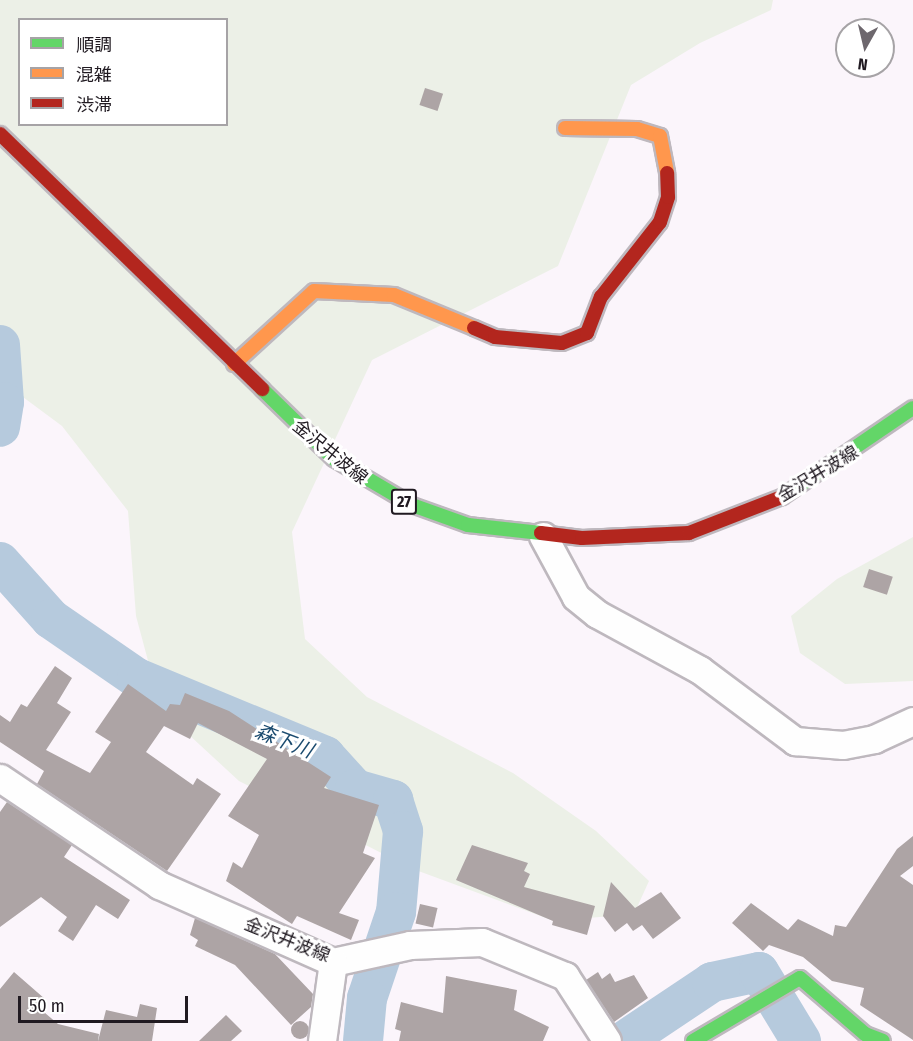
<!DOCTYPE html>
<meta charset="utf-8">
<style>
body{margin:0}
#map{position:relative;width:913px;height:1041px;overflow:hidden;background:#fbf5fb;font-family:"Fira Sans Condensed","Noto Sans JP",sans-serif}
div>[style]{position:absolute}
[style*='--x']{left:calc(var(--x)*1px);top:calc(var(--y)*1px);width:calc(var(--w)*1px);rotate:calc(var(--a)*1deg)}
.green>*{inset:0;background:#ecf0e7}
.river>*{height:40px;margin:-20px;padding:0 20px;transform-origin:20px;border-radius:20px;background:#b6cadd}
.building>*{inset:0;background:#ada4a5;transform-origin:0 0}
.round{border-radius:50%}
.roads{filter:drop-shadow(2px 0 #beb8be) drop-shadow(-2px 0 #beb8be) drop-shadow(0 2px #beb8be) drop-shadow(0 -2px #beb8be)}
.street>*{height:27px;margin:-13.5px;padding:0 13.5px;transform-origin:13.5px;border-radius:13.5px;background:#fefefe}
.fast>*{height:14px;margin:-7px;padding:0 7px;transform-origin:7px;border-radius:7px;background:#63d668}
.slow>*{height:14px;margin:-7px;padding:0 7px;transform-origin:7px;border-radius:7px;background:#ff974d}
.jam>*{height:14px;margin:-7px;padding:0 7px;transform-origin:7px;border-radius:7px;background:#b3261e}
span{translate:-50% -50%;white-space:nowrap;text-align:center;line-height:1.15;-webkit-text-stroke:6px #fff;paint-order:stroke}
.shield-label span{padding:2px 4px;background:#fff;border:2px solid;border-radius:4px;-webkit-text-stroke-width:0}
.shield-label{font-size:16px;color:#201a21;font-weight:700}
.street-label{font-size:18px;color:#201a21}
.water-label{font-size:20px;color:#1b4b6f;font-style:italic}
.legend{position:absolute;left:18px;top:18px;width:210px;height:108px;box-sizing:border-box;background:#fff;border:2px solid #a6a3a6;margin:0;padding:8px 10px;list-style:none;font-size:18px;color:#201a21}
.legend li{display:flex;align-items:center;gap:12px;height:30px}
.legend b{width:30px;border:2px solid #a6a3a6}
.north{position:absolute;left:835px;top:18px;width:60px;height:60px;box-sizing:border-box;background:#fff;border:2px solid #a6a3a6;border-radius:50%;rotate:188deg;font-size:16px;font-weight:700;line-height:24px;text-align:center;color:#201a21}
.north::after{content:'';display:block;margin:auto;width:21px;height:27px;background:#6d676d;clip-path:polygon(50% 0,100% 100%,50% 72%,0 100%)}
.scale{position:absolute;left:18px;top:996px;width:170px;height:27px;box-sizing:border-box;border:3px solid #201a21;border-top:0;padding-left:8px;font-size:18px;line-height:21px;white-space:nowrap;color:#201a21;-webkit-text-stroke:4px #fff;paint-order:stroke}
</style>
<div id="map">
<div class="green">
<i style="clip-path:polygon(evenodd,0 0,773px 0,771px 10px,700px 43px,631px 85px,558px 266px,372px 360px,292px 532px,305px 639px,367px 697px,513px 773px,596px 831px,649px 881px,634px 914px,554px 921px,413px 869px,239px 781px,161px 709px,136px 616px,128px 511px,62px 426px,0 380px,0 0,20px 20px,226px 20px,226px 124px,20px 124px,20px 20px)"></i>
<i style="clip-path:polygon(913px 537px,913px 681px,845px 684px,800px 653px,791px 616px,837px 579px)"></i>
</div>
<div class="river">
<i style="--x:0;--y:345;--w:57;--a:86"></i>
<i style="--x:4;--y:402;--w:25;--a:99"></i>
<i style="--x:0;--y:562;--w:76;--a:48.2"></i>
<i style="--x:51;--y:619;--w:104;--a:34.5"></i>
<i style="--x:137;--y:678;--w:204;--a:22.5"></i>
<i style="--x:325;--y:756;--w:45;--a:47.7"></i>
<i style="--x:355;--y:789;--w:40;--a:16"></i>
<i style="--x:393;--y:800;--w:33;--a:72"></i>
<i style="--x:403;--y:831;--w:81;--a:94.9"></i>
<i style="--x:396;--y:912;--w:91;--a:108.6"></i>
<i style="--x:367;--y:998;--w:43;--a:95.3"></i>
<i style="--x:624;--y:1041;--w:106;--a:-33.8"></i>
<i style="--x:712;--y:982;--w:48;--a:-12"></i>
<i style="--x:759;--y:972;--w:81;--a:58.7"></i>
</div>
<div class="building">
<i style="left:425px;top:88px;width:19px;height:18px;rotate:18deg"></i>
<i style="left:869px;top:569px;width:25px;height:19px;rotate:18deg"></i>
<i style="clip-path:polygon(55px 666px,72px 678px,57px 703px,71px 712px,46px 750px,90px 773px,111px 742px,95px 732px,128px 684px,166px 711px,170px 704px,180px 705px,185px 693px,229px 711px,331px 777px,324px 788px,379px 805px,363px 853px,375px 858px,339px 913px,359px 920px,351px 940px,297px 916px,292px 924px,226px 881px,233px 862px,242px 868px,259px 835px,228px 816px,267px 759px,198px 723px,190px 739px,164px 726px,146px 752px,193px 785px,197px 778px,221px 794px,167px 871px,37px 784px,44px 771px,0 742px,0 715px,10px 722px,21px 704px,27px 707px)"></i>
<i style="clip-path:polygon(7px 802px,72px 845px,64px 857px,130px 900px,118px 919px,96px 905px,73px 941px,58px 931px,67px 917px,41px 897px,0 927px,0 812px)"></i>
<i style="clip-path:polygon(913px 836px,913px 866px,900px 876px,913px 885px,913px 1040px,860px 1005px,864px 988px,832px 981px,803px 957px,769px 945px,763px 951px,732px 923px,751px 903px,788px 930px,798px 919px,833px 936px,835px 925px,846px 927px,897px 849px)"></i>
<i style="clip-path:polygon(472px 845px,528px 863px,524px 871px,530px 874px,524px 887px,595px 906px,587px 935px,552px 925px,553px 921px,456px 880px)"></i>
<i style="clip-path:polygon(611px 882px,635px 908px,661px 892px,681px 918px,653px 939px,642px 925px,633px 931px,627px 923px,615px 932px,603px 916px)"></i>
<i style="left:420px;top:904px;width:18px;height:20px;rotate:13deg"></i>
<i style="clip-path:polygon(195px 918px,275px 954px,313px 994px,311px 1007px,291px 1025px,235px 965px,195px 946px,198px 940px,190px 935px)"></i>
<i style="clip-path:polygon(14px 972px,45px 999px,38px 1007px,58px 1024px,99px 1034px,98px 1041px,0 1041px,0 989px)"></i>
<i style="clip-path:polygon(598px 972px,602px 979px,610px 973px,615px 982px,634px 975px,648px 998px,614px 1022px,586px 980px)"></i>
<i style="clip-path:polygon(446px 976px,517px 990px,514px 1010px,549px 1027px,543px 1041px,399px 1041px,401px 1031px,395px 1029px,401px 1002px,443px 1013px)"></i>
<i style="clip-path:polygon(140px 1004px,157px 1008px,152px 1041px,98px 1041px,106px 1010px,137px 1017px)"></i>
<i style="clip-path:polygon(226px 1015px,242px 1031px,231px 1041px,199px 1041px)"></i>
<i class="round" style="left:291px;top:1021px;width:18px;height:18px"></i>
</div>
<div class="roads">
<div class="street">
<i style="--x:543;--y:536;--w:69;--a:61.6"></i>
<i style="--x:576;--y:597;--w:27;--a:39"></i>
<i style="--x:597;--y:614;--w:117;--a:28.5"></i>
<i style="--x:700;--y:670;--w:119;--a:36.8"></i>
<i style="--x:795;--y:741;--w:48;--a:4.8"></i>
<i style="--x:843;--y:745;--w:32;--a:-11"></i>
<i style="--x:874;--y:739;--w:43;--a:-24.8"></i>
<i style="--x:0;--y:778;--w:192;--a:33.9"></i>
<i style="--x:159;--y:885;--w:190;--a:23.9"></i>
<i style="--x:333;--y:962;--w:79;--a:-12.4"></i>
<i style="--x:410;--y:945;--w:72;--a:-2.4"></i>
<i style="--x:482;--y:942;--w:90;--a:22.3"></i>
<i style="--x:565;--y:976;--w:77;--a:57.1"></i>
<i style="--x:322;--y:1041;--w:80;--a:-82.1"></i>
</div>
<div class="fast">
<i style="--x:262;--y:389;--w:100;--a:44.2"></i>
<i style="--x:334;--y:459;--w:91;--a:30.5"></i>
<i style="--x:412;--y:505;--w:59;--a:19.7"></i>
<i style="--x:468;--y:525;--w:73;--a:6.3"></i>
<i style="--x:782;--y:497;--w:158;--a:-34.2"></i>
<i style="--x:693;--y:1041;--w:124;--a:-30.5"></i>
<i style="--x:800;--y:978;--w:86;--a:40.7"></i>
<i style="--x:865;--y:1034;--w:19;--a:21"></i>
</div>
<div class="slow">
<i style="--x:565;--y:128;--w:72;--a:0.8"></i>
<i style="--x:637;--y:129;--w:24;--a:17"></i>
<i style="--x:660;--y:136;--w:38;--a:79"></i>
<i style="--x:234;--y:364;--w:108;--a:-42.4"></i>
<i style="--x:314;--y:291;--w:80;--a:2.9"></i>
<i style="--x:394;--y:295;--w:87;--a:22.4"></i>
</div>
<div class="jam">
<i style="--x:0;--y:134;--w:366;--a:44.2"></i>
<i style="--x:474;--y:328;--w:23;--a:23"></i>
<i style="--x:495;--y:337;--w:67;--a:5.1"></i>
<i style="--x:562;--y:343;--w:27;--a:-22"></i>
<i style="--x:587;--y:333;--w:39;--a:-69"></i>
<i style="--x:601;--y:297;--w:95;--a:-51.8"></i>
<i style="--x:660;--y:222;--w:26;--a:-72"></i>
<i style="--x:668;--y:197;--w:24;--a:-92"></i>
<i style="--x:541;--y:533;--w:41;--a:7"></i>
<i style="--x:582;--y:538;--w:107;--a:-2.7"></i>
<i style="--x:689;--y:533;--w:100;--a:-21.2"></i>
</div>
</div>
<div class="shield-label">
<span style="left:404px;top:502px">27</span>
</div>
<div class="street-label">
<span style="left:330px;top:452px;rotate:39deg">金沢井波線</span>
<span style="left:818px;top:474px;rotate:-31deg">金沢井波線</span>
<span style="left:287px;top:940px;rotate:22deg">金沢井波線</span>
</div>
<div class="water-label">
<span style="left:284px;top:741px;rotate:21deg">森下川</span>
</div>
<ul class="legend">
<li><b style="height:8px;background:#63d668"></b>順調</li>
<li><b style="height:8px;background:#ff974d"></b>混雑</li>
<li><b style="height:8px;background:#b3261e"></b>渋滞</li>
</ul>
<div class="north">N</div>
<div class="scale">50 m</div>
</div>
